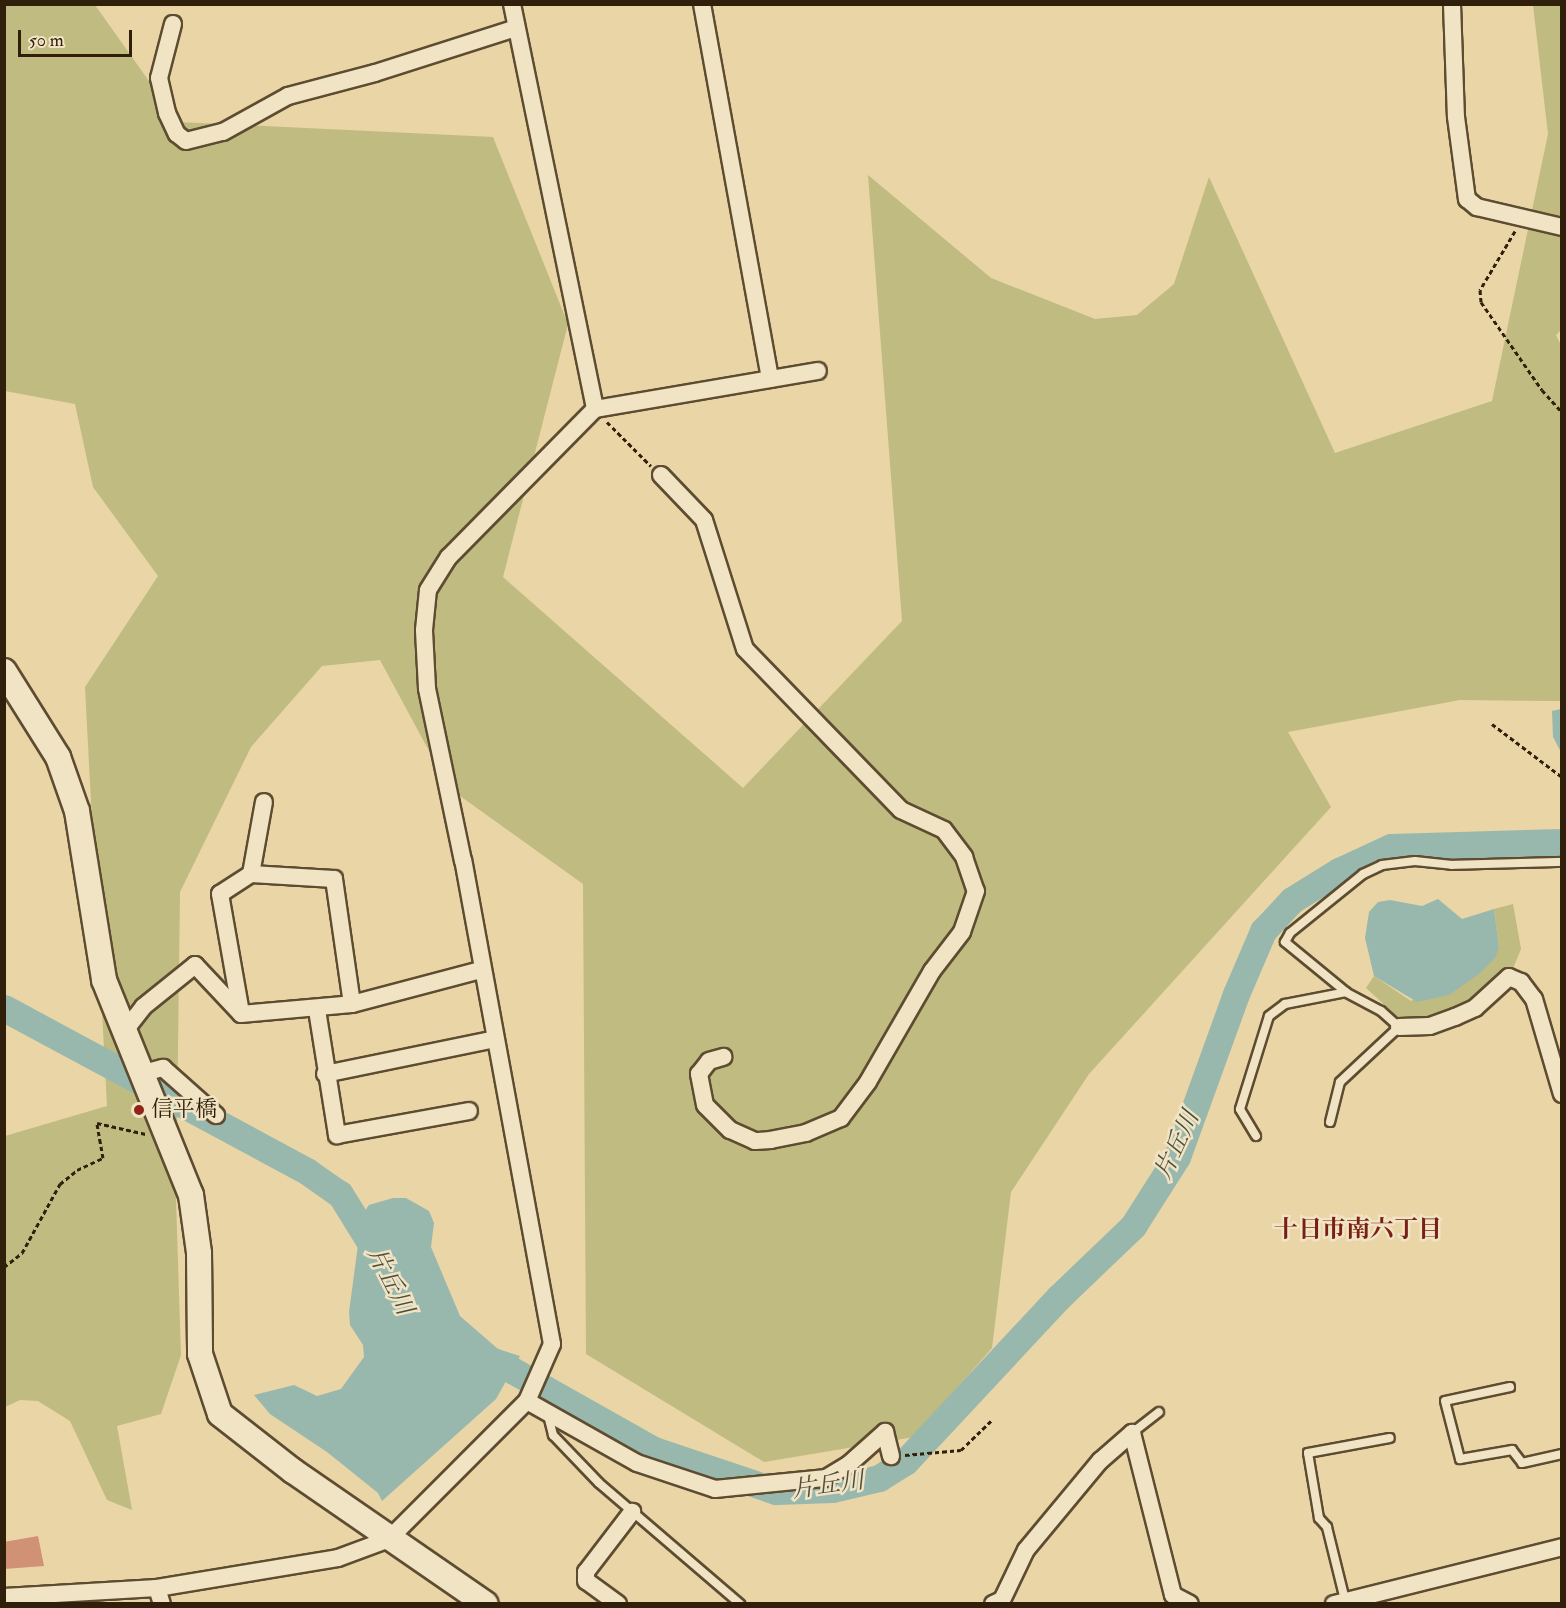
<!DOCTYPE html>
<meta charset="utf-8">
<style>
body{margin:0}
#map{position:relative;width:1566px;height:1608px;overflow:hidden;background:#e9d5a6;font-family:"IM FELL Double Pica","Noto Serif JP",serif}
div>[style]{position:absolute}
[style*='--x']{left:calc(var(--x)*1px);top:calc(var(--y)*1px);width:calc(var(--w)*1px);rotate:calc(var(--a)*1deg)}
.green>*{inset:0;background:#bfbb81}
.water>*{inset:0;background:#98b8ad}
.river>*{height:27px;margin:-13.5px;padding:0 13.5px;transform-origin:13.5px;border-radius:13.5px;background:#98b8ad}
.building>*{inset:0;background:#d09174}
.path>*{height:3px;margin-top:-1.5px;transform-origin:0;background:repeating-linear-gradient(90deg,#301f0a 0 4.5px,transparent 0 7.5px)}
.roads{filter:drop-shadow(2px 0 #5e4c31) drop-shadow(-2px 0 #5e4c31) drop-shadow(0 2px #5e4c31) drop-shadow(0 -2px #5e4c31)}
.lane>*{height:8px;margin:-4px;padding:0 4px;transform-origin:4px;border-radius:4px;background:#f1e4c5}
.street>*{height:16px;margin:-8px;padding:0 8px;transform-origin:8px;border-radius:8px;background:#f1e4c5}
.secondary>*{height:24px;margin:-12px;padding:0 12px;transform-origin:12px;border-radius:12px;background:#f1e4c5}
.dots>*{width:16px;height:16px;translate:-50% -50%;box-sizing:border-box;border:3px solid #f1e4c5;border-radius:50%}
span{translate:-50% -50%;white-space:nowrap;text-align:center;line-height:1.15;-webkit-text-stroke:5px #f1e4c5;paint-order:stroke}
.poi-label{font-size:22px;color:#301f0a}
.left{translate:0 -50%;text-align:left}
.water-label{font-size:24px;color:#4f4d3b;font-style:italic}
.neighbourhood-label{font-size:24px;color:#7a1f14;font-weight:700}
.frame{position:absolute;inset:0;border:6px solid #301f0a;pointer-events:none}
.scale{position:absolute;left:18px;top:30px;width:114px;height:27px;box-sizing:border-box;border:3px solid #301f0a;border-top:0;padding-left:8px;font-size:18px;line-height:21px;white-space:nowrap;color:#301f0a;-webkit-text-stroke:4px #f1e4c5;paint-order:stroke}
</style>
<div id="map">
<div class="green">
<i style="clip-path:polygon(5px 5px,95px 5px,178px 122px,493px 137px,568px 324px,503px 577px,743px 788px,902px 621px,868px 175px,991px 278px,1095px 319px,1137px 315px,1174px 284px,1209px 177px,1335px 453px,1492px 401px,1548px 134px,1533px 5px,1561px 5px,1562px 329px,1556px 335px,1562px 347px,1561px 701px,1460px 700px,1288px 732px,1331px 807px,1089px 1074px,1011px 1192px,992px 1348px,914px 1437px,764px 1462px,586px 1354px,583px 884px,449px 788px,380px 660px,322px 666px,251px 747px,180px 892px,176px 1201px,181px 1355px,161px 1414px,117px 1426px,132px 1510px,107px 1500px,70px 1421px,38px 1401px,20px 1400px,5px 1407px,5px 1136px,107px 1106px,85px 687px,158px 576px,93px 487px,75px 404px,5px 391px)"></i>
<i style="clip-path:polygon(1513px 904px,1521px 949px,1514px 966px,1472px 1005px,1449px 1018px,1400px 1019px,1366px 988px,1374px 976px,1411px 1001px,1499px 947px,1494px 909px)"></i>
</div>
<div class="water">
<i style="clip-path:polygon(1561px 709px,1562px 709px,1561px 752px,1553px 737px,1552px 711px)"></i>
<i style="clip-path:polygon(1438px 899px,1462px 919px,1494px 909px,1499px 947px,1495px 958px,1479px 974px,1449px 995px,1417px 1002px,1374px 976px,1365px 938px,1369px 912px,1378px 902px,1390px 900px,1422px 906px)"></i>
<i style="clip-path:polygon(393px 1198px,406px 1198px,429px 1211px,434px 1223px,431px 1247px,460px 1316px,498px 1349px,520px 1356px,496px 1399px,382px 1501px,378px 1493px,327px 1452px,270px 1414px,254px 1395px,294px 1385px,317px 1396px,341px 1389px,364px 1357px,363px 1345px,350px 1325px,349px 1312px,362px 1215px,369px 1205px)"></i>
</div>
<div class="river">
<i style="--x:4;--y:1008;--w:345;--a:28.3"></i>
<i style="--x:308;--y:1172;--w:39;--a:35"></i>
<i style="--x:340;--y:1194;--w:74;--a:58.2"></i>
<i style="--x:479;--y:1355;--w:34;--a:24"></i>
<i style="--x:510;--y:1369;--w:165;--a:29.4"></i>
<i style="--x:654;--y:1450;--w:129;--a:18.6"></i>
<i style="--x:776;--y:1491;--w:56;--a:-2"></i>
<i style="--x:832;--y:1489;--w:48;--a:-13.2"></i>
<i style="--x:879;--y:1478;--w:31;--a:-32"></i>
<i style="--x:905;--y:1462;--w:226;--a:-47"></i>
<i style="--x:1059;--y:1297;--w:103;--a:-43.8"></i>
<i style="--x:1133;--y:1226;--w:82;--a:-57.5"></i>
<i style="--x:1177;--y:1157;--w:173;--a:-70.1"></i>
<i style="--x:1236;--y:994;--w:69;--a:-66.8"></i>
<i style="--x:1263;--y:931;--w:42;--a:-46.9"></i>
<i style="--x:1292;--y:900;--w:55;--a:-31.7"></i>
<i style="--x:1339;--y:871;--w:57;--a:-24.8"></i>
<i style="--x:1391;--y:847;--w:171;--a:-1.7"></i>
</div>
<div class="building">
<i style="clip-path:polygon(38px 1536px,44px 1566px,4px 1569px,4px 1542px)"></i>
</div>
<div class="path">
<i style="--x:1515;--y:231;--w:69;--a:120.7"></i>
<i style="--x:1480;--y:290;--w:12;--a:85"></i>
<i style="--x:1481;--y:302;--w:107;--a:55.3"></i>
<i style="--x:1542;--y:390;--w:30;--a:48"></i>
<i style="--x:607;--y:422;--w:62;--a:45"></i>
<i style="--x:1492;--y:724;--w:88;--a:37.1"></i>
<i style="--x:4;--y:1267;--w:23;--a:-38"></i>
<i style="--x:22;--y:1253;--w:79;--a:-61.2"></i>
<i style="--x:60;--y:1184;--w:22;--a:-39"></i>
<i style="--x:77;--y:1170;--w:29;--a:-25"></i>
<i style="--x:103;--y:1158;--w:36;--a:-100"></i>
<i style="--x:97;--y:1123;--w:50;--a:12.7"></i>
<i style="--x:905;--y:1455;--w:56;--a:-5.1"></i>
<i style="--x:961;--y:1450;--w:45;--a:-44.1"></i>
</div>
<div class="roads">
<div class="lane">
<i style="--x:1330;--y:1122;--w:41;--a:-76"></i>
<i style="--x:1340;--y:1082;--w:81;--a:-43"></i>
<i style="--x:1399;--y:1027;--w:24;--a:-138"></i>
<i style="--x:1381;--y:1011;--w:40;--a:-152"></i>
<i style="--x:1346;--y:992;--w:79;--a:-140.7"></i>
<i style="--x:1285;--y:942;--w:10;--a:-61"></i>
<i style="--x:1290;--y:933;--w:94;--a:-38.9"></i>
<i style="--x:1363;--y:874;--w:21;--a:-25"></i>
<i style="--x:1382;--y:865;--w:33;--a:-7"></i>
<i style="--x:1415;--y:861;--w:37;--a:6"></i>
<i style="--x:1452;--y:865;--w:110;--a:-1.6"></i>
<i style="--x:1256;--y:1136;--w:31;--a:-121"></i>
<i style="--x:1240;--y:1109;--w:97;--a:-72.7"></i>
<i style="--x:1269;--y:1016;--w:20;--a:-37"></i>
<i style="--x:1285;--y:1004;--w:62;--a:-11.1"></i>
<i style="--x:1510;--y:1387;--w:66;--a:167.8"></i>
<i style="--x:1445;--y:1401;--w:60;--a:75.5"></i>
<i style="--x:1460;--y:1459;--w:53;--a:-9.8"></i>
<i style="--x:1512;--y:1450;--w:16;--a:52"></i>
<i style="--x:1522;--y:1463;--w:41;--a:-12.7"></i>
<i style="--x:548;--y:1415;--w:21;--a:76"></i>
<i style="--x:553;--y:1435;--w:66;--a:46.2"></i>
<i style="--x:599;--y:1483;--w:186;--a:40.6"></i>
<i style="--x:1132;--y:1433;--w:34;--a:-38"></i>
<i style="--x:1345;--y:1600;--w:75;--a:-103.9"></i>
<i style="--x:1327;--y:1527;--w:12;--a:-132"></i>
<i style="--x:1319;--y:1518;--w:66;--a:-99.6"></i>
<i style="--x:1308;--y:1453;--w:83;--a:-10.4"></i>
</div>
<div class="street">
<i style="--x:512;--y:4;--w:413;--a:78.4"></i>
<i style="--x:702;--y:4;--w:381;--a:79.7"></i>
<i style="--x:1452;--y:4;--w:113;--a:88"></i>
<i style="--x:1456;--y:117;--w:83;--a:82.4"></i>
<i style="--x:1467;--y:199;--w:13;--a:39"></i>
<i style="--x:1477;--y:207;--w:87;--a:13.2"></i>
<i style="--x:173;--y:24;--w:56;--a:104.5"></i>
<i style="--x:159;--y:78;--w:36;--a:77"></i>
<i style="--x:167;--y:113;--w:23;--a:65"></i>
<i style="--x:177;--y:134;--w:11;--a:38"></i>
<i style="--x:186;--y:141;--w:38;--a:-14"></i>
<i style="--x:223;--y:132;--w:74;--a:-29"></i>
<i style="--x:288;--y:96;--w:90;--a:-14.8"></i>
<i style="--x:375;--y:73;--w:148;--a:-17.7"></i>
<i style="--x:661;--y:475;--w:62;--a:46.3"></i>
<i style="--x:704;--y:520;--w:135;--a:72.4"></i>
<i style="--x:745;--y:649;--w:224;--a:45.9"></i>
<i style="--x:901;--y:810;--w:47;--a:24.9"></i>
<i style="--x:944;--y:830;--w:34;--a:53"></i>
<i style="--x:964;--y:857;--w:36;--a:71"></i>
<i style="--x:976;--y:891;--w:43;--a:108.9"></i>
<i style="--x:962;--y:932;--w:49;--a:127.6"></i>
<i style="--x:932;--y:971;--w:128;--a:120"></i>
<i style="--x:868;--y:1082;--w:45;--a:126.9"></i>
<i style="--x:841;--y:1118;--w:38;--a:157"></i>
<i style="--x:806;--y:1133;--w:36;--a:169"></i>
<i style="--x:771;--y:1140;--w:16;--a:176"></i>
<i style="--x:755;--y:1141;--w:27;--a:-156"></i>
<i style="--x:730;--y:1130;--w:35;--a:-135"></i>
<i style="--x:705;--y:1105;--w:32;--a:-101"></i>
<i style="--x:699;--y:1074;--w:16;--a:-52"></i>
<i style="--x:709;--y:1061;--w:15;--a:-16"></i>
<i style="--x:251;--y:874;--w:73;--a:-79.8"></i>
<i style="--x:317;--y:1010;--w:127;--a:80.9"></i>
<i style="--x:337;--y:1135;--w:134;--a:-10.3"></i>
<i style="--x:241;--y:1013;--w:121;--a:-100"></i>
<i style="--x:220;--y:894;--w:37;--a:-33"></i>
<i style="--x:251;--y:874;--w:83;--a:3.4"></i>
<i style="--x:334;--y:879;--w:126;--a:81.8"></i>
<i style="--x:1399;--y:1027;--w:31;--a:-2"></i>
<i style="--x:1430;--y:1026;--w:27;--a:-20"></i>
<i style="--x:1455;--y:1017;--w:22;--a:-24"></i>
<i style="--x:1475;--y:1008;--w:46;--a:-42.4"></i>
<i style="--x:1509;--y:977;--w:13;--a:23"></i>
<i style="--x:1521;--y:982;--w:21;--a:53"></i>
<i style="--x:1534;--y:999;--w:99;--a:73.6"></i>
<i style="--x:123;--y:1033;--w:33;--a:-52"></i>
<i style="--x:143;--y:1007;--w:67;--a:-38.9"></i>
<i style="--x:195;--y:965;--w:67;--a:46.8"></i>
<i style="--x:241;--y:1014;--w:111;--a:-5.1"></i>
<i style="--x:352;--y:1004;--w:133;--a:-14.8"></i>
<i style="--x:140;--y:1074;--w:24;--a:-15"></i>
<i style="--x:163;--y:1068;--w:71;--a:41.6"></i>
<i style="--x:325;--y:1074;--w:174;--a:-11.6"></i>
<i style="--x:527;--y:1401;--w:126;--a:29.4"></i>
<i style="--x:637;--y:1463;--w:82;--a:18.4"></i>
<i style="--x:715;--y:1489;--w:112;--a:-5.7"></i>
<i style="--x:826;--y:1478;--w:26;--a:-31"></i>
<i style="--x:848;--y:1465;--w:50;--a:-41.7"></i>
<i style="--x:885;--y:1432;--w:25;--a:76"></i>
<i style="--x:157;--y:1588;--w:17;--a:73"></i>
<i style="--x:4;--y:1597;--w:153;--a:-3.4"></i>
<i style="--x:157;--y:1588;--w:183;--a:-9.4"></i>
<i style="--x:338;--y:1558;--w:54;--a:-20.4"></i>
<i style="--x:389;--y:1539;--w:195;--a:-45"></i>
<i style="--x:527;--y:1401;--w:62;--a:-66.3"></i>
<i style="--x:552;--y:1344;--w:491;--a:-100.4"></i>
<i style="--x:463;--y:861;--w:177;--a:-101.8"></i>
<i style="--x:427;--y:688;--w:58;--a:-93"></i>
<i style="--x:424;--y:630;--w:40;--a:-84.3"></i>
<i style="--x:428;--y:590;--w:39;--a:-58"></i>
<i style="--x:449;--y:557;--w:208;--a:-45.4"></i>
<i style="--x:595;--y:409;--w:226;--a:-9.7"></i>
<i style="--x:618;--y:1604;--w:39;--a:-144"></i>
<i style="--x:586;--y:1581;--w:9;--a:-90"></i>
<i style="--x:586;--y:1572;--w:76;--a:-52.5"></i>
<i style="--x:993;--y:1604;--w:10;--a:-24"></i>
<i style="--x:1002;--y:1600;--w:55;--a:-64.4"></i>
<i style="--x:1026;--y:1550;--w:116;--a:-50.3"></i>
<i style="--x:1100;--y:1461;--w:43;--a:-41.2"></i>
<i style="--x:1132;--y:1433;--w:167;--a:75.8"></i>
<i style="--x:1173;--y:1595;--w:19;--a:28"></i>
<i style="--x:1334;--y:1604;--w:235;--a:-14"></i>
</div>
<div class="secondary">
<i style="--x:4;--y:671;--w:102;--a:57.9"></i>
<i style="--x:58;--y:757;--w:57;--a:70.6"></i>
<i style="--x:77;--y:811;--w:171;--a:80.9"></i>
<i style="--x:104;--y:980;--w:232;--a:68"></i>
<i style="--x:191;--y:1195;--w:59;--a:82.1"></i>
<i style="--x:199;--y:1253;--w:101;--a:89.4"></i>
<i style="--x:200;--y:1354;--w:63;--a:71.6"></i>
<i style="--x:220;--y:1414;--w:93;--a:38"></i>
<i style="--x:293;--y:1471;--w:234;--a:34.6"></i>
</div>
</div>
<div class="dots">
<i style="left:139px;top:1110px;background:#8f2418"></i>
</div>
<div class="poi-label">
<span class="left" style="left:151px;top:1110px">信平橋</span>
</div>
<div class="water-label">
<span style="left:1177px;top:1145px;rotate:-65deg">片丘川</span>
<span style="left:390px;top:1281px;rotate:63deg">片丘川</span>
<span style="left:828px;top:1485px;rotate:-8deg">片丘川</span>
</div>
<div class="neighbourhood-label">
<span style="left:1358px;top:1230px">十日市南六丁目</span>
</div>
<div class="frame"></div>
<div class="scale">50 m</div>
</div>
